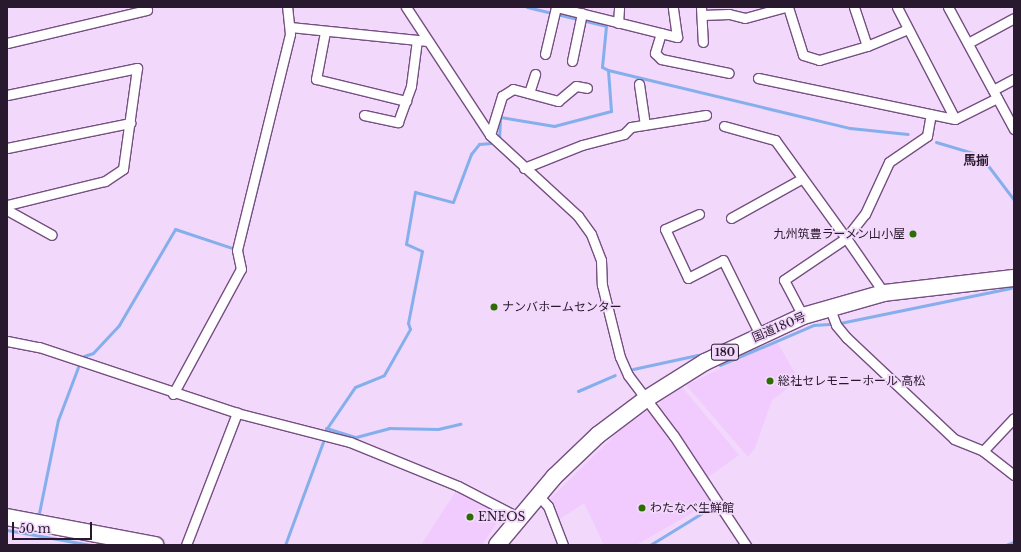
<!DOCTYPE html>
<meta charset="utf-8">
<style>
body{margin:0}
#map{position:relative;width:1021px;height:552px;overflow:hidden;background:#f2d8fb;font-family:"Libre Baskerville","Noto Sans JP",serif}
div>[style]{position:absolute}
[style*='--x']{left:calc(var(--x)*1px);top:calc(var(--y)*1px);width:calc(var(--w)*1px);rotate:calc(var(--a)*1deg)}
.built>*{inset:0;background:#f1cbfe}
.stream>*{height:3px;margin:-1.5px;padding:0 1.5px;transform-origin:1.5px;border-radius:1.5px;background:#85afec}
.roads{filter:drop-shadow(1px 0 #754f81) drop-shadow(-1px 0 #754f81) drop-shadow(0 1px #754f81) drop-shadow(0 -1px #754f81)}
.street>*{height:9px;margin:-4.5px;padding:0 4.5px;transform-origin:4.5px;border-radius:4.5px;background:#fff}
.highway>*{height:16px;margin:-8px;padding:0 8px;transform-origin:8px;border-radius:8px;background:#fff}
.dots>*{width:11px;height:11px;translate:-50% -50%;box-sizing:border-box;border:2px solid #f2d8fb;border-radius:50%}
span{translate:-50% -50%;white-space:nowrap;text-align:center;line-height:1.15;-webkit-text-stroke:3.5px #f2d8fb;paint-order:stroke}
.shield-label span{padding:1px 3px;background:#f2d8fb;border:1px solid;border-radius:3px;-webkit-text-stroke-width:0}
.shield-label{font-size:11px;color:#29192e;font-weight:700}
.poi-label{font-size:12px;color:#29192e}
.right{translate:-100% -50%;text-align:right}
.left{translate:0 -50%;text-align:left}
.street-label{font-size:12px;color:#29192e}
.neighbourhood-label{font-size:13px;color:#29192e;font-weight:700}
.frame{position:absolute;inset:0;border:8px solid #29192e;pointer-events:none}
.scale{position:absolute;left:12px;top:522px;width:80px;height:18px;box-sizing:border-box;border:2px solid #29192e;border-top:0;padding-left:5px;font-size:12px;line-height:14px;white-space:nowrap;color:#29192e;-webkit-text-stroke:3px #f2d8fb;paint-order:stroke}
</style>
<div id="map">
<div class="built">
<i style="clip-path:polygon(777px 342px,799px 380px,772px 400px,755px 448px,748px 457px,686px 385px)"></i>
<i style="clip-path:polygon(682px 387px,739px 455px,707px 478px,658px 408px,660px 402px)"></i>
<i style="clip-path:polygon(646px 411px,650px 411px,713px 501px,636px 545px,604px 545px,584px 503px,557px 521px,549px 500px,618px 432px)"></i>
<i style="clip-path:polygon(456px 491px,489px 504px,500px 518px,482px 545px,421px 545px)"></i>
</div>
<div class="stream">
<i style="--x:527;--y:7;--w:81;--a:13.5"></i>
<i style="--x:606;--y:26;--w:41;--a:95.6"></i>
<i style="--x:602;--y:67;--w:7;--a:27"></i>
<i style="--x:608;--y:70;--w:249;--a:13.5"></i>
<i style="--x:850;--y:128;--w:58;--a:5.9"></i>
<i style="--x:499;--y:139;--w:22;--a:-87"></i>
<i style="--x:500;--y:117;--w:55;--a:9.5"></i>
<i style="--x:554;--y:126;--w:59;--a:-14.7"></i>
<i style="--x:611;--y:111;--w:41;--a:-94.2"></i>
<i style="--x:936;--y:142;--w:46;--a:16.5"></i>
<i style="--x:980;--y:155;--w:56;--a:52.9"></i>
<i style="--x:244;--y:239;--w:95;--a:-76"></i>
<i style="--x:84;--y:356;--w:9;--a:-18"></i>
<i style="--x:93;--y:353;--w:38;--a:-47"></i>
<i style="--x:119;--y:325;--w:111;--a:-59.7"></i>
<i style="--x:175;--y:229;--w:63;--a:18.4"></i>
<i style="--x:720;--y:365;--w:102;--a:-23.1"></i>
<i style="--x:814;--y:325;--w:26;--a:-4"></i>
<i style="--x:840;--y:323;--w:174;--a:-11.6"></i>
<i style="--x:1010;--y:288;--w:6;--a:-45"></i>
<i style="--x:633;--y:369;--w:66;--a:-12.2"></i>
<i style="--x:578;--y:391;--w:40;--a:-23.4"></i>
<i style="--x:326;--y:428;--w:31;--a:17"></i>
<i style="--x:356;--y:437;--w:34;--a:-15"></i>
<i style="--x:389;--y:428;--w:49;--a:1.2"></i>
<i style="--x:438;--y:429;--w:23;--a:-13"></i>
<i style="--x:325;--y:431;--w:53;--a:-55.7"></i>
<i style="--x:355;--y:387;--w:31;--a:-22"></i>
<i style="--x:384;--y:375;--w:53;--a:-60.5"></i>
<i style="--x:410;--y:329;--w:6;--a:-108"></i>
<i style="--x:408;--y:323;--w:73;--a:-79"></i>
<i style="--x:422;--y:251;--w:17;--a:-156"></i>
<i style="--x:406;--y:244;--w:53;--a:-80.2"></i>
<i style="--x:415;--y:192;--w:39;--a:15"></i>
<i style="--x:453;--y:202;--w:51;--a:-69.4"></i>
<i style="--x:471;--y:154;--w:13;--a:-51"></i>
<i style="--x:479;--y:144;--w:12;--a:-5"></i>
<i style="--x:39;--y:513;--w:95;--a:-78.5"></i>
<i style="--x:58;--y:420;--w:57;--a:-69.3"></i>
<i style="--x:7;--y:530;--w:85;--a:10.1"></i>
<i style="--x:285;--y:545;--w:113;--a:-69.8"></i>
<i style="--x:650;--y:545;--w:76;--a:-31.6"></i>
<i style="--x:715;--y:505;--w:3;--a:45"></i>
<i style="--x:1006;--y:545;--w:9;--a:-21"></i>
</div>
<div class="roads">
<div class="street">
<i style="--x:406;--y:7;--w:153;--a:56.7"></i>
<i style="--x:490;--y:135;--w:120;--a:42.6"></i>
<i style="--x:578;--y:216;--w:22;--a:54"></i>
<i style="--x:591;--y:234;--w:28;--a:69"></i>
<i style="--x:601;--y:260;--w:25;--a:88"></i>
<i style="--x:602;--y:285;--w:74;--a:76"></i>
<i style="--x:620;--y:357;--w:20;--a:66"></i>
<i style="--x:628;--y:375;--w:76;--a:53"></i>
<i style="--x:674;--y:436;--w:131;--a:56.6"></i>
<i style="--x:556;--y:7;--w:125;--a:13.9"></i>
<i style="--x:677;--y:37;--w:30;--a:-98"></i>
<i style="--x:701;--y:7;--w:35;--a:87"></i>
<i style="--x:788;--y:7;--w:50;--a:72.6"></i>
<i style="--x:803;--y:55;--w:17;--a:17"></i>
<i style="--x:819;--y:60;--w:50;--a:-16.3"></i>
<i style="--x:867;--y:46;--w:44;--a:-22.5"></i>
<i style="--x:854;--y:7;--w:41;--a:71.6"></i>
<i style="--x:948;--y:7;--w:139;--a:61.6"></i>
<i style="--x:702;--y:15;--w:27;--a:-2"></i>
<i style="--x:729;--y:14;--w:16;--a:14"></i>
<i style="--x:745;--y:18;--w:41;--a:-15.4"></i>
<i style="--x:618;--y:23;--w:16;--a:-86"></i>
<i style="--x:290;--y:27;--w:138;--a:5.8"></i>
<i style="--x:325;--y:32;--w:48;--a:100.8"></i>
<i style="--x:316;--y:79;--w:93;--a:13.7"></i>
<i style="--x:661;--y:33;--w:21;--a:107"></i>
<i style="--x:655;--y:53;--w:8;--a:45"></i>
<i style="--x:661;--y:59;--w:69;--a:11.6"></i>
<i style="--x:7;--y:43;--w:144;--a:-13.3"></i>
<i style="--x:968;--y:43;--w:52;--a:-28.5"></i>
<i style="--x:545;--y:54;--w:48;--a:-76.8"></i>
<i style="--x:572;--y:61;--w:49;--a:-78.2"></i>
<i style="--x:758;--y:78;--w:201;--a:11.8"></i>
<i style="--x:955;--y:119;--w:126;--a:-117.4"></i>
<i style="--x:639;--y:84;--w:41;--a:81.7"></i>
<i style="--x:993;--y:90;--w:24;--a:-28"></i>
<i style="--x:529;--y:93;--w:20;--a:-72"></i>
<i style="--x:7;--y:95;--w:133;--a:-11.7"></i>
<i style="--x:137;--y:68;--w:102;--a:97.9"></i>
<i style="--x:123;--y:169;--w:22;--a:146"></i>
<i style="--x:105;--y:181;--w:101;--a:166.2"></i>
<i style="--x:364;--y:115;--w:35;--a:12"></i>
<i style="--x:398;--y:122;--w:38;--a:-70"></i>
<i style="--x:411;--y:86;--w:46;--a:-82.6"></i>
<i style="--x:955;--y:119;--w:47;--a:-26.6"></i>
<i style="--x:724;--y:126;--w:53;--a:15.4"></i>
<i style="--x:775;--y:140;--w:121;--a:54.1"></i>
<i style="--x:846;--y:238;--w:75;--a:145.9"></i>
<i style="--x:784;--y:280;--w:41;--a:62.2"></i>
<i style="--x:490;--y:135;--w:41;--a:-72.9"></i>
<i style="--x:502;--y:96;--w:13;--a:-32"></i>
<i style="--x:513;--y:89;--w:47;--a:14.9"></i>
<i style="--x:558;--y:101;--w:23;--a:-40"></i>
<i style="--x:576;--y:86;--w:11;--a:10"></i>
<i style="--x:7;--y:148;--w:126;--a:-11.5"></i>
<i style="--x:524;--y:168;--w:62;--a:-21.6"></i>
<i style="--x:582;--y:145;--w:43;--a:-14.7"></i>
<i style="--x:624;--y:134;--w:10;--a:-45"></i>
<i style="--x:631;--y:127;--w:76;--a:-9.1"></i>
<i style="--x:7;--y:210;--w:51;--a:29.1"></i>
<i style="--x:699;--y:214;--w:37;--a:156"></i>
<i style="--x:665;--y:229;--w:54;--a:64.9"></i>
<i style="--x:688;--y:278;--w:39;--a:-27"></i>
<i style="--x:723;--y:260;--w:84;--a:63.7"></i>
<i style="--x:731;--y:218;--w:80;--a:-29.1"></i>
<i style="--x:884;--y:293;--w:67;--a:-124.6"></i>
<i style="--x:846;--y:238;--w:31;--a:-52"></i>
<i style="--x:865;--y:214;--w:57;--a:-65.2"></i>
<i style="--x:889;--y:162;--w:46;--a:-34.4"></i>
<i style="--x:927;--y:136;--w:22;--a:-80"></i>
<i style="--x:830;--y:309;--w:17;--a:69"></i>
<i style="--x:836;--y:325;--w:17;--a:50"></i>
<i style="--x:847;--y:338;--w:147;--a:43.3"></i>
<i style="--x:954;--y:439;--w:31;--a:22"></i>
<i style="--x:983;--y:451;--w:39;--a:38"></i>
<i style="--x:7;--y:341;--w:33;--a:11"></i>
<i style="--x:39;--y:347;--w:209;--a:18.4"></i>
<i style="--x:237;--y:413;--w:117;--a:14.4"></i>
<i style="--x:350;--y:442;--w:117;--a:22.2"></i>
<i style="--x:458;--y:486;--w:68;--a:27.3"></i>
<i style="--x:173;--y:394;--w:142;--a:-61.5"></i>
<i style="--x:241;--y:269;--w:19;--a:-102"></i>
<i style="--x:237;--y:250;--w:222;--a:-76.2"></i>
<i style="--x:290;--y:34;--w:27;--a:-96"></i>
<i style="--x:983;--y:451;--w:45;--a:-46.8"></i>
<i style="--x:538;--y:495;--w:15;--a:48"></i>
<i style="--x:548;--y:506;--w:42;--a:69"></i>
<i style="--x:186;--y:545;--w:142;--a:-68.9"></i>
</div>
<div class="highway">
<i style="--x:7;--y:517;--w:151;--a:10.7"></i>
<i style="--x:497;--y:545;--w:89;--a:-50"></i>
<i style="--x:554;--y:477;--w:61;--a:-43.7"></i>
<i style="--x:598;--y:435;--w:60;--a:-36.9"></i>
<i style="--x:646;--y:399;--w:70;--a:-32.1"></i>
<i style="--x:705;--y:362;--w:108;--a:-25.1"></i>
<i style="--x:803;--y:316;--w:84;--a:-15.9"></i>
<i style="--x:884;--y:293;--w:131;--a:-6.6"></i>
</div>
</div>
<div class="dots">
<i style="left:913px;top:234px;background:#2c6d02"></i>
<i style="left:494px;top:307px;background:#2c6d02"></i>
<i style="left:770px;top:381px;background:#2c6d02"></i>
<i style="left:642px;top:508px;background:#2c6d02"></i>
<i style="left:470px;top:517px;background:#2c6d02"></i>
</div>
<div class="shield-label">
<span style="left:725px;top:352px">180</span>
</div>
<div class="poi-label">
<span class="right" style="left:905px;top:234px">九州筑豊ラーメン山小屋</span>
<span class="left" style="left:502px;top:307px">ナンバホームセンター</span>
<span class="left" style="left:778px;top:381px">総社セレモニーホール 高松</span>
<span class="left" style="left:650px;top:508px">わたなべ生鮮館</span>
<span class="left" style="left:478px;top:517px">ENEOS</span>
</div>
<div class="street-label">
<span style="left:779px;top:327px;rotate:-23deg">国道180号</span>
</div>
<div class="neighbourhood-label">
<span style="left:976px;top:161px">馬揃</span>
</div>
<div class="frame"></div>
<div class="scale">50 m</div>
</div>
